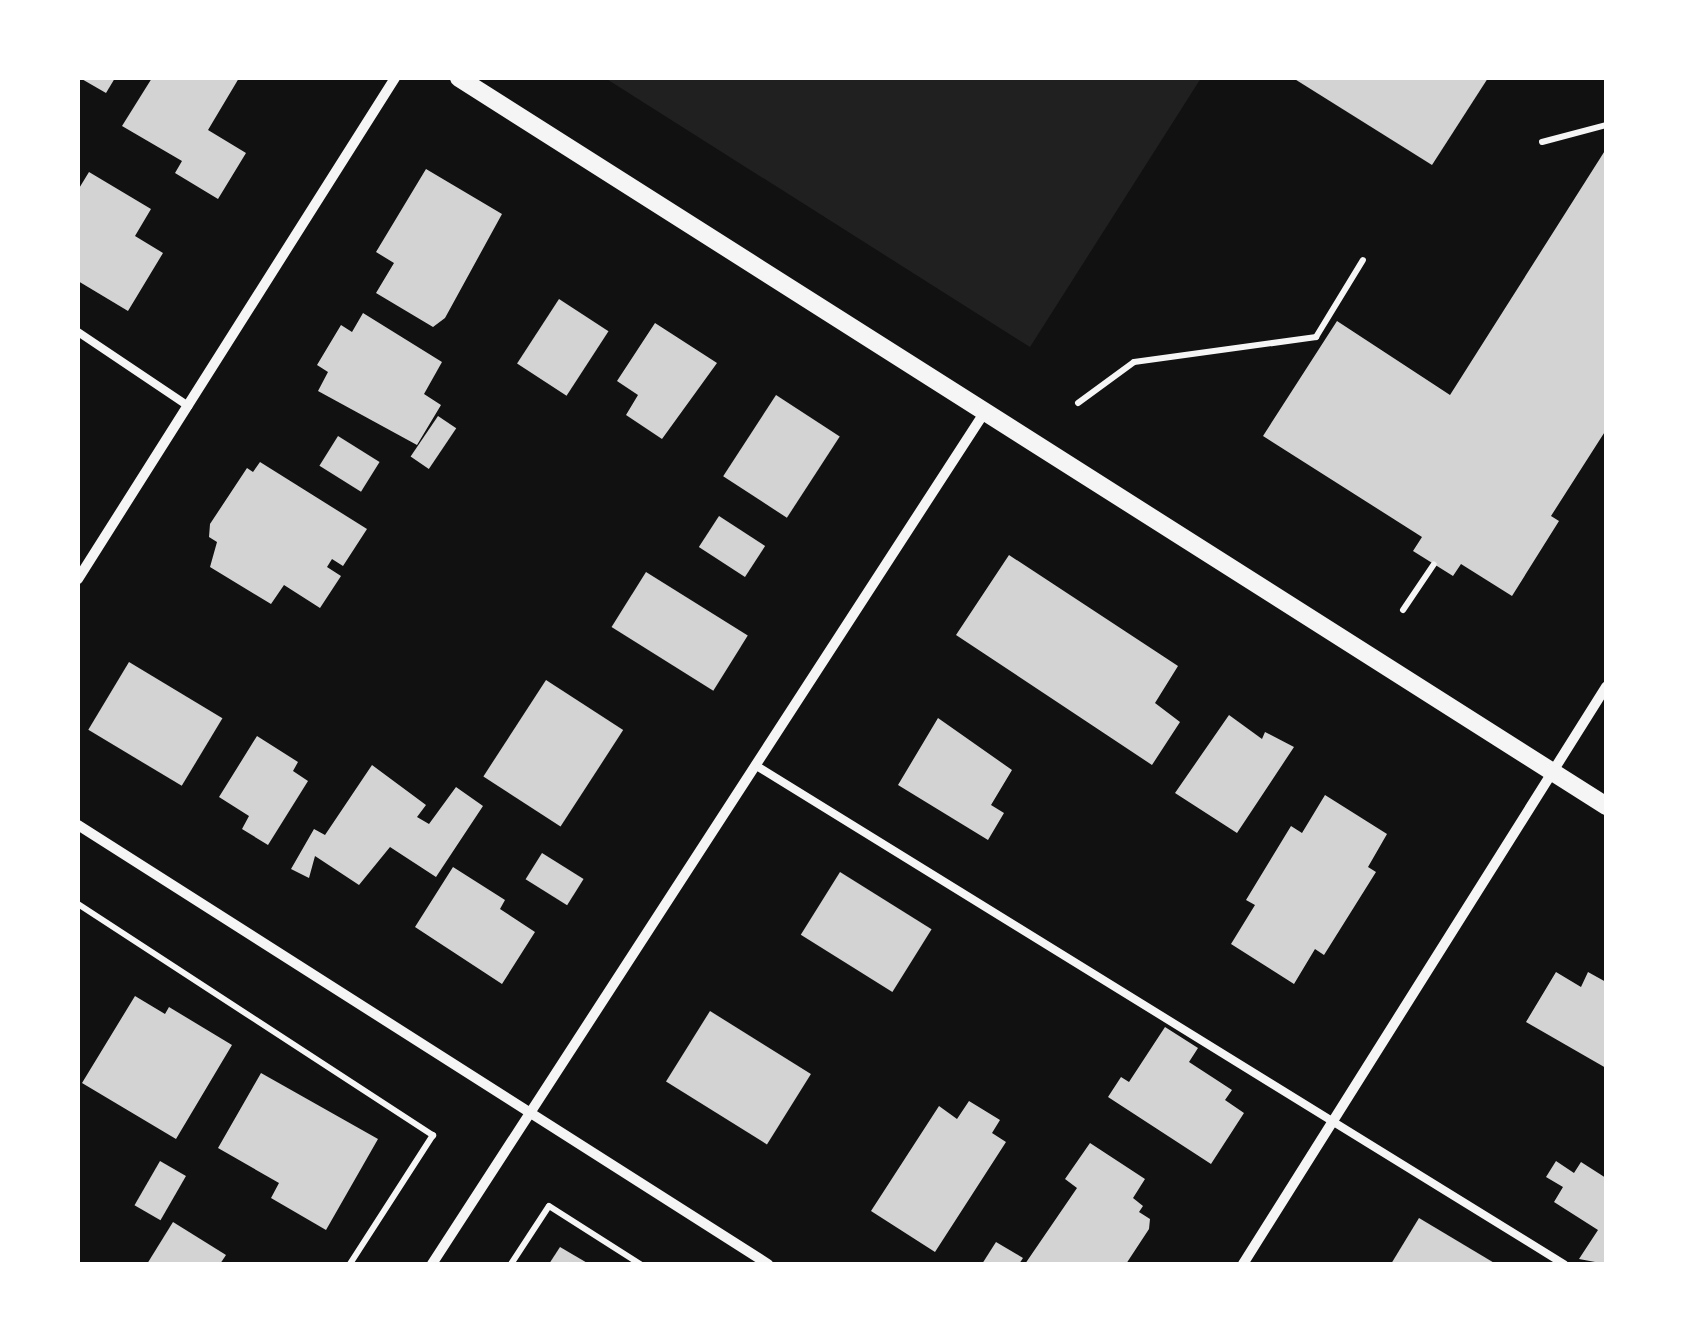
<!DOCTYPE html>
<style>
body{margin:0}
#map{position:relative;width:1684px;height:1342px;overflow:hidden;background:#111;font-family:"Space Grotesk",sans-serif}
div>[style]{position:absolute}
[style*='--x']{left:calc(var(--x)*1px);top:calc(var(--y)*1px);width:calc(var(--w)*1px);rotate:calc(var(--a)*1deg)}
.green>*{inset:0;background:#202020}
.building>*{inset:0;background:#d3d3d3;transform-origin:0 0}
.path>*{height:6px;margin:-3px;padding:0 3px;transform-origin:3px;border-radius:3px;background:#f5f5f5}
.service>*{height:8px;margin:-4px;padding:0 4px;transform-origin:4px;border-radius:4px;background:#f5f5f5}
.minor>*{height:10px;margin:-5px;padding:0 5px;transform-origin:5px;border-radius:5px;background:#f5f5f5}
.tertiary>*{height:18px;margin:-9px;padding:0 9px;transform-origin:9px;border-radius:9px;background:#f5f5f5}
span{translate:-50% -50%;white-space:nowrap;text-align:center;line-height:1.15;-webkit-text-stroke:8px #fff;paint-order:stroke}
.frame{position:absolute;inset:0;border:80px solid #fff;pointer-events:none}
</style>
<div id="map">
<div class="green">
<i style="clip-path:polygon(605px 78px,1201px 78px,1030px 347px)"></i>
</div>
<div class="building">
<i style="clip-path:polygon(80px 78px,115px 78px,106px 93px)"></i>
<i style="clip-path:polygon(152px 78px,239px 78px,208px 130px,246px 153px,218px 199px,175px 173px,182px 161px,122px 126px)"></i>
<i style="clip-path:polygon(1293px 78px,1488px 78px,1432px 165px)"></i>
<i style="clip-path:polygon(1606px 149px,1606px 430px,1551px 516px,1559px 521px,1512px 596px,1461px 564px,1453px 576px,1413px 551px,1422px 537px,1263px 436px,1337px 321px,1450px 395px)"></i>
<i style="clip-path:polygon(426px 169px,502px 214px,445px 318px,433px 327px,376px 293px,394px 263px,376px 252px)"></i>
<i style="clip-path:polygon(89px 172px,151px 209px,135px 236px,163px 253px,128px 311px,78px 281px,78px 190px)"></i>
<i style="left:559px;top:299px;width:59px;height:77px;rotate:33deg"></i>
<i style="clip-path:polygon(363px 313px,442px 362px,424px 394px,441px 405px,417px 445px,318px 391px,328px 372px,317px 365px,341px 325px,352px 332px)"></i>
<i style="clip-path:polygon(655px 323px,717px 363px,662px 439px,626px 415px,638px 395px,617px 381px)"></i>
<i style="left:776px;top:395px;width:76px;height:97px;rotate:33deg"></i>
<i style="left:438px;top:416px;width:22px;height:49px;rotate:34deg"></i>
<i style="left:338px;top:436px;width:49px;height:35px;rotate:32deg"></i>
<i style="clip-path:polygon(260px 462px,367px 529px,343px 566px,332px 559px,327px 567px,341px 576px,320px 608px,284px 585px,271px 604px,210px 567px,217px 542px,209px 537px,210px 524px,247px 468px,253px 472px)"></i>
<i style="left:719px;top:516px;width:55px;height:37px;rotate:33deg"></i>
<i style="clip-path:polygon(1009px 555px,1178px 666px,1155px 703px,1180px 722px,1152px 765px,956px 635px)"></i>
<i style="left:646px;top:572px;width:120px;height:65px;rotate:32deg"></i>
<i style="left:129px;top:662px;width:109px;height:79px;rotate:31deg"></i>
<i style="left:546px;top:680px;width:92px;height:115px;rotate:33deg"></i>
<i style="clip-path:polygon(1229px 715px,1262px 739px,1265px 732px,1294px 747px,1237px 833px,1175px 793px)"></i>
<i style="clip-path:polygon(938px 718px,1012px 770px,991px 805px,1004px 813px,988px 840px,898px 785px)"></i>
<i style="clip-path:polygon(257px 736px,298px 762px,293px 771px,308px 781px,268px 845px,242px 829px,249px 816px,219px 797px)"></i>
<i style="clip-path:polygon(372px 765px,426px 805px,417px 817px,429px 824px,456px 787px,483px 806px,436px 877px,390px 847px,359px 885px,315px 856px,309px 878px,291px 869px,314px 829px,325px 835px)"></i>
<i style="clip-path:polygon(1325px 795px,1387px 834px,1368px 867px,1376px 872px,1324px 955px,1315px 949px,1294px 984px,1231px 944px,1255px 905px,1246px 900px,1291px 826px,1302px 833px)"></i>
<i style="left:542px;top:853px;width:49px;height:31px;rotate:32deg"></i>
<i style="clip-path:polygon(453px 867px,505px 900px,500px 909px,535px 932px,502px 984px,415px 927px)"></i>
<i style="left:840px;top:872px;width:108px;height:74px;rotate:32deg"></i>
<i style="clip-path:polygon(1556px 972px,1581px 987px,1588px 972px,1606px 982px,1606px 1068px,1526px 1022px)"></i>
<i style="clip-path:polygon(135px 996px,165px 1014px,169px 1007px,232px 1045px,176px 1139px,82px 1083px)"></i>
<i style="left:710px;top:1011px;width:119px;height:83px;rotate:32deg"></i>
<i style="clip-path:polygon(1165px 1027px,1198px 1048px,1189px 1062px,1232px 1090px,1225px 1100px,1244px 1113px,1211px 1164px,1108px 1097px,1121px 1077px,1129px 1082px)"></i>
<i style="clip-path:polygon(261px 1073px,378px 1139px,326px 1230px,271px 1198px,279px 1183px,218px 1148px)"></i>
<i style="clip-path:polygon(969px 1101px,1000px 1120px,992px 1133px,1006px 1142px,935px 1252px,871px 1211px,939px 1106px,957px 1119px)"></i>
<i style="clip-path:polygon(1090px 1143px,1145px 1179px,1133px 1198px,1143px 1206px,1139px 1212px,1150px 1219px,1149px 1229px,1126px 1264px,1025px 1264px,1077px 1188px,1065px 1179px)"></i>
<i style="left:160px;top:1161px;width:30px;height:51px;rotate:30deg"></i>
<i style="clip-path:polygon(1556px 1161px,1574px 1173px,1581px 1162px,1606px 1178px,1606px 1264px,1579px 1259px,1598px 1230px,1554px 1202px,1563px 1187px,1546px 1177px)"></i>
<i style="clip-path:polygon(1419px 1218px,1496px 1264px,1391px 1264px)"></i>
<i style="clip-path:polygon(173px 1222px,226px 1255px,220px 1264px,147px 1264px)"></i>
<i style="clip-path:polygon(996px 1242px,1023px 1258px,1019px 1264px,982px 1264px)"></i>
<i style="clip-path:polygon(560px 1247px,589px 1264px,549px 1264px)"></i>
</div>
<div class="path">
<i style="--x:1542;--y:142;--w:66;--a:-14.9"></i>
<i style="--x:1078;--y:403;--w:69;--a:-36.2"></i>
<i style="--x:1134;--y:362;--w:184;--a:-7.8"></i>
<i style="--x:1316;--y:337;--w:90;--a:-58.6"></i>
<i style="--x:1403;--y:610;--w:55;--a:-56"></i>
<i style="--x:78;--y:904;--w:424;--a:33.1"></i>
<i style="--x:433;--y:1135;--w:153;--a:122.8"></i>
<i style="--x:511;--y:1264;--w:69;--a:-56.8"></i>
<i style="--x:549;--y:1206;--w:108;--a:32.5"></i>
</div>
<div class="service">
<i style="--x:78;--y:332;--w:133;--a:33.9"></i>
<i style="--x:755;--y:765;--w:951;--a:31.67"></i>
</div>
<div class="minor">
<i style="--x:78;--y:579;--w:593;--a:-57.68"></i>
<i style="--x:78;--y:825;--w:818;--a:32.47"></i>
<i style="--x:432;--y:1264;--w:1018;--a:-57.03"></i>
<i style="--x:1243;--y:1264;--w:682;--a:-57.83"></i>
</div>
<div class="tertiary">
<i style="--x:459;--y:78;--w:1359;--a:32.4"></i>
</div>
<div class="frame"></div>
</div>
